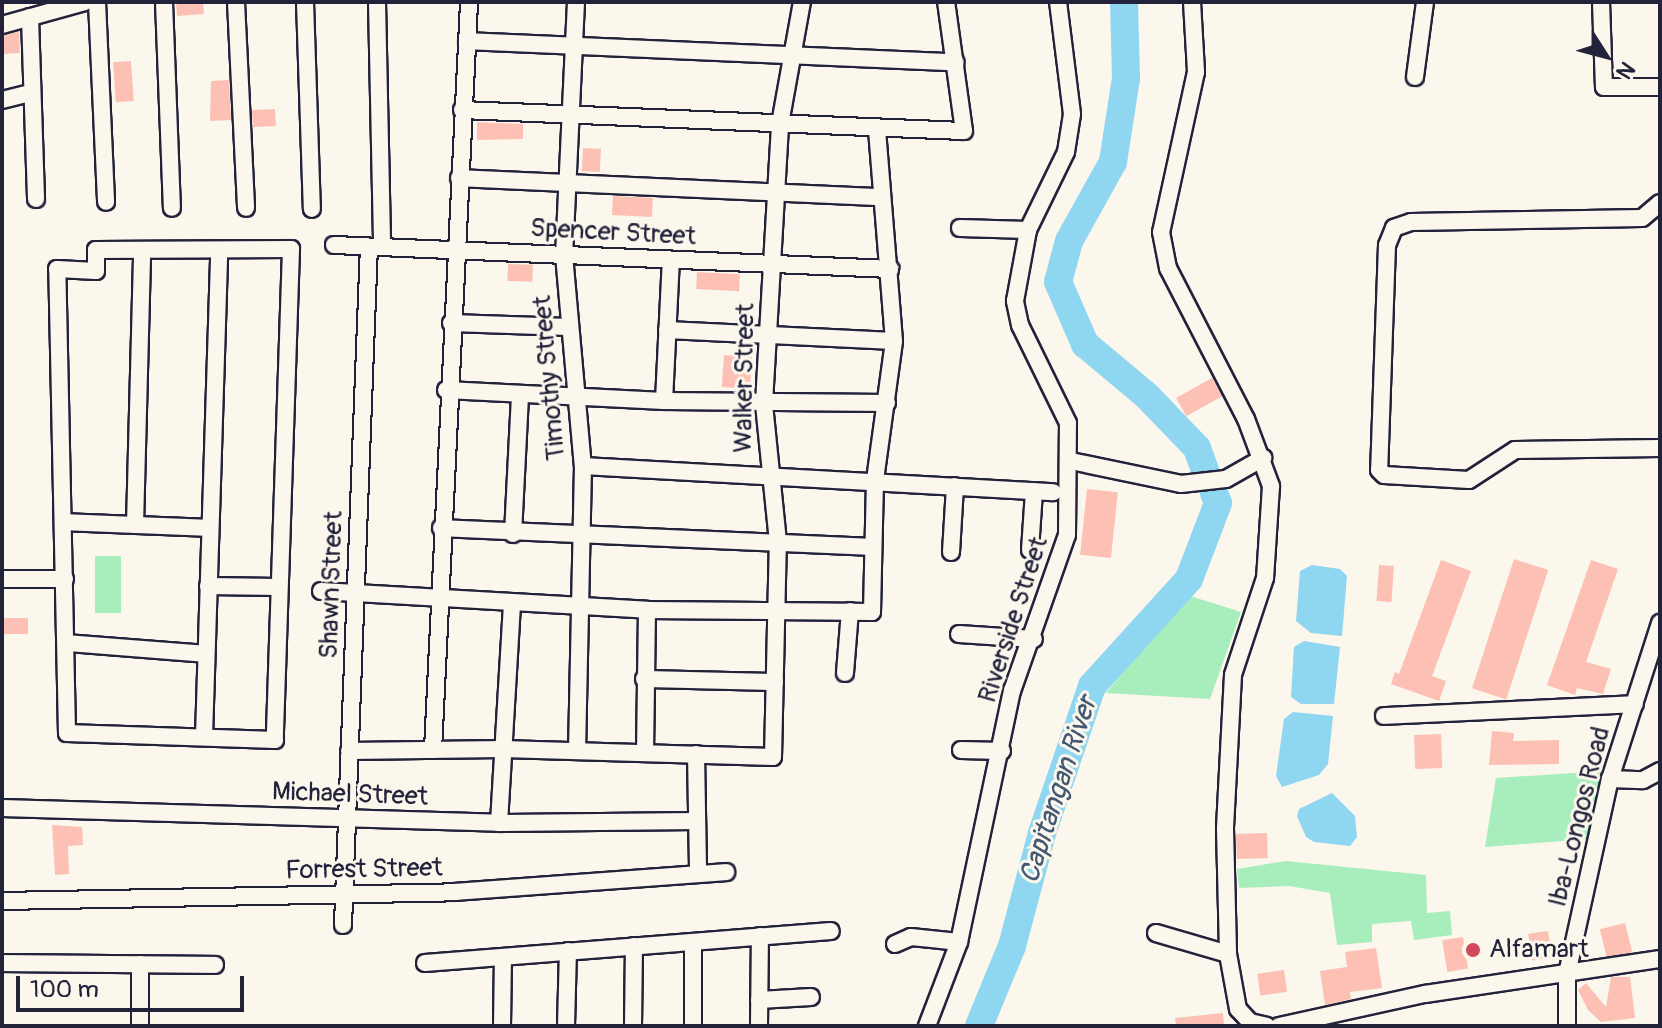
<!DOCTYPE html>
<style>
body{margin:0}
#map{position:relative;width:1662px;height:1028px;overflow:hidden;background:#fbf7ec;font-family:Pangolin,sans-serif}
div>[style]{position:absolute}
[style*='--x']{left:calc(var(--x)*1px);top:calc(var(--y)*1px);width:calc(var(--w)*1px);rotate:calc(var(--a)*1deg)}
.green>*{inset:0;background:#a7eebc;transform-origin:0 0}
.water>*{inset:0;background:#8fd6f1}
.river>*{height:28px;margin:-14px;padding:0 14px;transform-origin:14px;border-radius:14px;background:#8fd6f1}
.building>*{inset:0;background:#fcc1b4;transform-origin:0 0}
.roads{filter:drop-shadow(2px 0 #22223b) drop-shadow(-2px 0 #22223b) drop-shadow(0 2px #22223b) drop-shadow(0 -2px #22223b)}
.minor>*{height:16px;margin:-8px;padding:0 8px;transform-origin:8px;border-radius:8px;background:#fbf7ec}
.dots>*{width:22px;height:22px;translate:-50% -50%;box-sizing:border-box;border:4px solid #fbf7ec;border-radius:50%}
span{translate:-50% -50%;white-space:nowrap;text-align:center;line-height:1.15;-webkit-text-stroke:6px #fbf7ec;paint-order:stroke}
.street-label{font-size:26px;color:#22223b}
.poi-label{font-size:26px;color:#22223b}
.left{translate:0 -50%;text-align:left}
.water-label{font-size:28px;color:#435872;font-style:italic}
.frame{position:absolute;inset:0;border:4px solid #22223b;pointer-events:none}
.north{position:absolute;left:1566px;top:16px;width:80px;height:80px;-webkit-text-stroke:6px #fbf7ec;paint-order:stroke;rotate:126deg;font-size:22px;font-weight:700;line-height:32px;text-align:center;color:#22223b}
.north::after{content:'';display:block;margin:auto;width:28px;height:36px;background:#22223b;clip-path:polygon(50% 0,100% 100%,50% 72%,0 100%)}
.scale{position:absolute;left:16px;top:976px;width:228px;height:36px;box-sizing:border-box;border:4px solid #22223b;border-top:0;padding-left:10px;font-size:24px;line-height:28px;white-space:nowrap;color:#22223b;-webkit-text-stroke:6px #fbf7ec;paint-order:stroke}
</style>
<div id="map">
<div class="green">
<i style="left:95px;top:556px;width:26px;height:57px"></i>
<i style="clip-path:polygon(1187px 595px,1241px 612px,1210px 699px,1106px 693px)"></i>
<i style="clip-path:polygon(1606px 771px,1589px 839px,1485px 847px,1496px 778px)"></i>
<i style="clip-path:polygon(1286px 861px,1426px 875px,1427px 913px,1450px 911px,1452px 935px,1414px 940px,1411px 921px,1372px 924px,1372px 942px,1337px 945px,1330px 893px,1289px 886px,1239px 888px,1237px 869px)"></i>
</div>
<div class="water">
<i style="clip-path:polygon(1312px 565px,1340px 569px,1347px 576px,1342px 636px,1311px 633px,1296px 621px,1300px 571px)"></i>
<i style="clip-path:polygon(1304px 641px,1340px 647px,1334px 704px,1301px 704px,1291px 697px,1294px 647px)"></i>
<i style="clip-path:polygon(1293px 712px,1333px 716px,1328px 764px,1319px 775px,1282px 787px,1276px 776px,1284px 719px)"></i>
<i style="clip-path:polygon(1332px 793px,1355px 816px,1357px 837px,1350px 846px,1314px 842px,1306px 837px,1297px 816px,1299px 809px)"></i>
</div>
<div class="river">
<i style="--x:1124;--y:2;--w:76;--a:88.5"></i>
<i style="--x:1126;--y:78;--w:85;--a:98.8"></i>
<i style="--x:1113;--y:162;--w:90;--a:119.1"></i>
<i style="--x:1069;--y:241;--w:42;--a:105"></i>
<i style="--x:1058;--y:282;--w:68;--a:66.5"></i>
<i style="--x:1085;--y:344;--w:81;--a:40"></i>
<i style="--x:1147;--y:396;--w:72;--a:46.1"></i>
<i style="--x:1197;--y:448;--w:23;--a:70"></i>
<i style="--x:979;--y:1026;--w:87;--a:-67.6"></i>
<i style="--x:1012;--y:946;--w:117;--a:-75.1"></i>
<i style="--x:1042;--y:833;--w:155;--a:-71.2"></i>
<i style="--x:1092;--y:686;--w:144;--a:-47.8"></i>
<i style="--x:1189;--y:579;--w:81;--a:-69.1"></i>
<i style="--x:1218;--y:503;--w:11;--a:-112"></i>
</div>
<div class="building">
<i style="clip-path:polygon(176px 2px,203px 2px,204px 14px,177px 16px)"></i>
<i style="clip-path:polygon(19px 32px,20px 53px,2px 54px,2px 36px)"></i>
<i style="left:131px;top:61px;width:40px;height:18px;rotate:86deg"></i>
<i style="clip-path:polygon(229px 80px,231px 120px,210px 121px,211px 81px)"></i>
<i style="left:275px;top:109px;width:17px;height:23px;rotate:87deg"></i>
<i style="clip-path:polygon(477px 122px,523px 124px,523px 139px,477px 140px)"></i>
<i style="left:583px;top:148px;width:18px;height:23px;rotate:3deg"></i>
<i style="left:613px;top:196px;width:40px;height:19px;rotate:3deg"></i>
<i style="left:508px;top:264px;width:25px;height:17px;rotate:2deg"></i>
<i style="left:697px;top:272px;width:43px;height:17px;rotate:3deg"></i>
<i style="left:724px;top:355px;width:28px;height:32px;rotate:4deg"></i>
<i style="left:1212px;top:378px;width:21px;height:41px;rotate:61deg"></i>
<i style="left:1087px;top:489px;width:31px;height:66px;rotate:6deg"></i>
<i style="left:1514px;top:559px;width:36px;height:136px;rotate:18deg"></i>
<i style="clip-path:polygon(1441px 560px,1471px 571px,1432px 676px,1446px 681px,1439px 701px,1391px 684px,1395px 672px,1399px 674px)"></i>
<i style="clip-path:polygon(1591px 560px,1618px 569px,1586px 662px,1611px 669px,1603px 694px,1577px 688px,1575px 695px,1547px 685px)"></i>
<i style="left:1379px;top:565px;width:15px;height:36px;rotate:4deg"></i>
<i style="left:28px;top:618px;width:16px;height:26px;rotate:90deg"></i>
<i style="clip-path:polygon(1492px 731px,1514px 733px,1513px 741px,1559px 740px,1559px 764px,1489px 765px)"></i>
<i style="left:1441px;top:734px;width:34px;height:27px;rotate:88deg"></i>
<i style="clip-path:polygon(52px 825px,82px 827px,83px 845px,68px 846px,69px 874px,55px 875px)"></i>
<i style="left:1267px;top:833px;width:25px;height:31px;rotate:88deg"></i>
<i style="left:1625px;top:923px;width:30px;height:26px;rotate:76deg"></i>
<i style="left:1548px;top:931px;width:27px;height:20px;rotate:82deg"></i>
<i style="left:1463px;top:937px;width:32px;height:21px;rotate:81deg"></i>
<i style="clip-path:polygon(1376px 948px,1382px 988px,1350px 992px,1351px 999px,1325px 1005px,1320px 971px,1347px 967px,1345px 952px)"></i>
<i style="left:1284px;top:970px;width:22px;height:27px;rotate:82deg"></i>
<i style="clip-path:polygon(1611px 977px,1630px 977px,1635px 1018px,1601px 1022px,1588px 1010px,1578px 990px,1586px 983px,1606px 1007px)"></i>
<i style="clip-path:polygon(1223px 1013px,1224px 1026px,1176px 1026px,1175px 1018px)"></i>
</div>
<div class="roads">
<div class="minor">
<i style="--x:97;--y:2;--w:200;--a:87.4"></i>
<i style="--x:164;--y:2;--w:206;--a:87.8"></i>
<i style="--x:236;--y:2;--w:206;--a:87.2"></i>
<i style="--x:305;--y:2;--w:207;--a:88.1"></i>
<i style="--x:377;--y:2;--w:245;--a:88.8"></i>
<i style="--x:576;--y:2;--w:253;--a:92.7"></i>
<i style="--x:564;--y:255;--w:212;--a:84.9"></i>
<i style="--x:583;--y:466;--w:285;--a:91.2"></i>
<i style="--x:1192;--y:2;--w:70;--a:86.7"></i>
<i style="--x:1196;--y:72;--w:164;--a:102.3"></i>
<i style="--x:1161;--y:232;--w:37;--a:79"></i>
<i style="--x:1168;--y:268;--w:170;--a:62.7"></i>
<i style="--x:1246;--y:419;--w:72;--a:69.5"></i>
<i style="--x:1271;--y:486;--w:92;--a:93.7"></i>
<i style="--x:1265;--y:578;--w:102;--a:108.3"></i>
<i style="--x:1233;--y:675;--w:154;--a:93"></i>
<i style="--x:1225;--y:829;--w:125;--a:88.6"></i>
<i style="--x:1228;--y:954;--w:56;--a:79.7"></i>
<i style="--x:1238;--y:1009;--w:18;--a:47"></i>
<i style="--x:1250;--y:1022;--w:17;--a:13"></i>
<i style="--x:1601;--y:2;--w:85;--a:88"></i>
<i style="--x:1604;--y:87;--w:56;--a:0"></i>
<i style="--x:30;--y:17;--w:182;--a:88.1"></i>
<i style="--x:2;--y:25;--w:86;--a:-15.5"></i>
<i style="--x:467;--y:41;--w:489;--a:2.5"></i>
<i style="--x:1415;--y:77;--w:76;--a:-82.4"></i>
<i style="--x:2;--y:100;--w:30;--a:-14"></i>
<i style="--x:462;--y:110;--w:502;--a:2.4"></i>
<i style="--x:964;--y:131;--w:130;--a:-97.9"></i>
<i style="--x:459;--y:178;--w:420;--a:2.6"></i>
<i style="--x:1660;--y:203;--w:23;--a:140"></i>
<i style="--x:1642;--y:218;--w:231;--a:179"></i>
<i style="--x:1411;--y:222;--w:18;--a:161"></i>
<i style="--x:1394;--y:228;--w:18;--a:112"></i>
<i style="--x:1387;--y:245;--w:225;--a:92"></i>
<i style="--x:1379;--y:470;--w:7;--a:45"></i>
<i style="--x:1384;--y:475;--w:85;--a:3.4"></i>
<i style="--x:1469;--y:480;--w:55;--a:-33.1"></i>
<i style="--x:1515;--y:450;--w:145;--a:-0.8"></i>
<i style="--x:960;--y:228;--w:68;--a:1.7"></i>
<i style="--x:334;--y:245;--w:557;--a:2.47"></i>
<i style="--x:291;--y:249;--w:491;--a:91.9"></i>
<i style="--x:275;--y:740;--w:208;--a:-178.1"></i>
<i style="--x:67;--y:733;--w:464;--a:-91.2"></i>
<i style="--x:57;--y:269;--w:39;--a:3"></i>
<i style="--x:96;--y:271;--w:21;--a:-90"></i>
<i style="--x:96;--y:250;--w:195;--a:-0.3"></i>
<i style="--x:451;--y:323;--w:118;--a:1.9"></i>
<i style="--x:667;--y:330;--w:227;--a:2.8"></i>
<i style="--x:446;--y:390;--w:218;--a:2.9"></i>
<i style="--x:664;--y:401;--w:223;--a:0.5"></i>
<i style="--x:664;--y:401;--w:141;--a:-87.2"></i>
<i style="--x:1071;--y:461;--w:112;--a:11.8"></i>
<i style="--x:1181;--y:484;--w:45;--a:-6.3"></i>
<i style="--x:1226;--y:479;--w:43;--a:-29.6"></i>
<i style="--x:583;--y:466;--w:471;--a:3.2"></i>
<i style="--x:63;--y:522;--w:147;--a:2.3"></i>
<i style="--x:135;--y:525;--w:275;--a:-88.5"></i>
<i style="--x:441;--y:528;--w:431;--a:2.5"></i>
<i style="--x:513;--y:534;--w:140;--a:-87.1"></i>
<i style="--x:1030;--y:550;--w:59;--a:-86.1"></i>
<i style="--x:951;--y:552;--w:66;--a:-86.5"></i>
<i style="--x:2;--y:579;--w:63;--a:0"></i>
<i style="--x:208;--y:586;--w:71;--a:0.8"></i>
<i style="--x:321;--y:591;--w:327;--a:3.3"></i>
<i style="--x:647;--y:610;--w:225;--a:0.5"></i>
<i style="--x:872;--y:612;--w:132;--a:-88.7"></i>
<i style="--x:875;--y:480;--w:140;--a:-82.2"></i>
<i style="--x:894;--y:341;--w:214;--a:-94.6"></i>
<i style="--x:959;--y:634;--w:75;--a:3.8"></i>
<i style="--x:67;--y:643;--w:139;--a:4.5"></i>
<i style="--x:845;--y:673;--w:62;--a:-85.4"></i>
<i style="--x:644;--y:679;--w:131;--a:1.3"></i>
<i style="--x:1384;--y:716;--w:251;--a:-2.7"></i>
<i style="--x:204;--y:737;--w:485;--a:-88.2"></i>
<i style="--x:433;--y:750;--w:749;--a:-87.24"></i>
<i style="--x:961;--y:750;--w:41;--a:1.4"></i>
<i style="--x:349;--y:751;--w:154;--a:-0.7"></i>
<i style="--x:503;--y:749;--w:270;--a:1.7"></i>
<i style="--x:773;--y:757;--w:215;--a:-88.7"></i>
<i style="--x:778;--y:542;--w:140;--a:-95.8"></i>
<i style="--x:764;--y:403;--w:279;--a:-86.7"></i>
<i style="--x:780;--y:124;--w:124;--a:-79.8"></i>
<i style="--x:645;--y:753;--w:143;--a:-89.2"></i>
<i style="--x:696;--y:754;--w:120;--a:89"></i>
<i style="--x:1610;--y:779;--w:33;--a:2"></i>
<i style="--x:1643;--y:780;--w:19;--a:-28"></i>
<i style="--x:2;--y:808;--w:497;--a:1.7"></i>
<i style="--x:499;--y:823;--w:198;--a:-0.6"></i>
<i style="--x:499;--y:823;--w:221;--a:-86.6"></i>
<i style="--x:2;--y:901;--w:453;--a:-1.1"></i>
<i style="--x:455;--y:892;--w:272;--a:-4.2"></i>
<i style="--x:343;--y:925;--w:679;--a:-87.81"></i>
<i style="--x:1156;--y:933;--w:75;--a:16.3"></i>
<i style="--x:693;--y:942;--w:84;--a:90"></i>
<i style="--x:895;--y:944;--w:17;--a:-24"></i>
<i style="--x:911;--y:937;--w:48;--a:5.9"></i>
<i style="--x:2;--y:963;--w:213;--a:0.5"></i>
<i style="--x:425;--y:963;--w:407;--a:-4.5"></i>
<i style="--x:759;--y:1000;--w:52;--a:-3.3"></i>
<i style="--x:140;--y:1026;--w:62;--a:-90"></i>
<i style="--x:502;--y:1026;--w:69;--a:-89.2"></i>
<i style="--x:566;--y:1026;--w:75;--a:-88.5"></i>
<i style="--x:633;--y:1026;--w:80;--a:-89.3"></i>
<i style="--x:759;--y:1026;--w:90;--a:-89.4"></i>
<i style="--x:927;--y:1026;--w:90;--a:-69.1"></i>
<i style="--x:959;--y:942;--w:257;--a:-78.1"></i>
<i style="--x:1012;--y:691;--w:165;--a:-70.6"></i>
<i style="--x:1067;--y:535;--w:112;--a:-89.5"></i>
<i style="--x:1068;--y:423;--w:109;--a:-116.1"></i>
<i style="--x:1020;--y:325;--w:25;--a:-102"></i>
<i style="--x:1015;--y:301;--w:72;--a:-79.6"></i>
<i style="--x:1028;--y:230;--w:87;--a:-64"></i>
<i style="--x:1066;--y:152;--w:38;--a:-81"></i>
<i style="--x:1072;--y:114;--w:113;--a:-97.1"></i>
<i style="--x:1279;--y:1026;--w:149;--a:-12.4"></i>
<i style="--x:1425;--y:994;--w:238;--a:-8.5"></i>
<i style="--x:1567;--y:1026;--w:52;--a:-90"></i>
<i style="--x:1567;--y:974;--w:200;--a:-77.6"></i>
<i style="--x:1610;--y:779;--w:164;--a:-72.2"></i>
</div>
</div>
<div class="dots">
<i style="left:1473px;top:950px;background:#d1495b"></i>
</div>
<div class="street-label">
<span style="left:613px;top:233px;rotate:3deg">Spencer Street</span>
<span style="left:550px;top:378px;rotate:-95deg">Timothy Street</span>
<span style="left:745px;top:378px;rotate:-89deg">Walker Street</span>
<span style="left:332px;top:585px;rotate:-88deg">Shawn Street</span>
<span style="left:1014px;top:620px;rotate:-72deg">Riverside Street</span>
<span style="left:350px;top:795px;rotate:2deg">Michael Street</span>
<span style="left:1580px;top:817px;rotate:-76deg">Iba-Longos Road</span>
<span style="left:364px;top:870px;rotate:-1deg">Forrest Street</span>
</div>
<div class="poi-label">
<span class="left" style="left:1489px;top:950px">Alfamart</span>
</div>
<div class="water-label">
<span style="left:1059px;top:790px;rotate:-72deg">Capitangan River</span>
</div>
<div class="frame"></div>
<div class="north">N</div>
<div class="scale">100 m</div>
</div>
